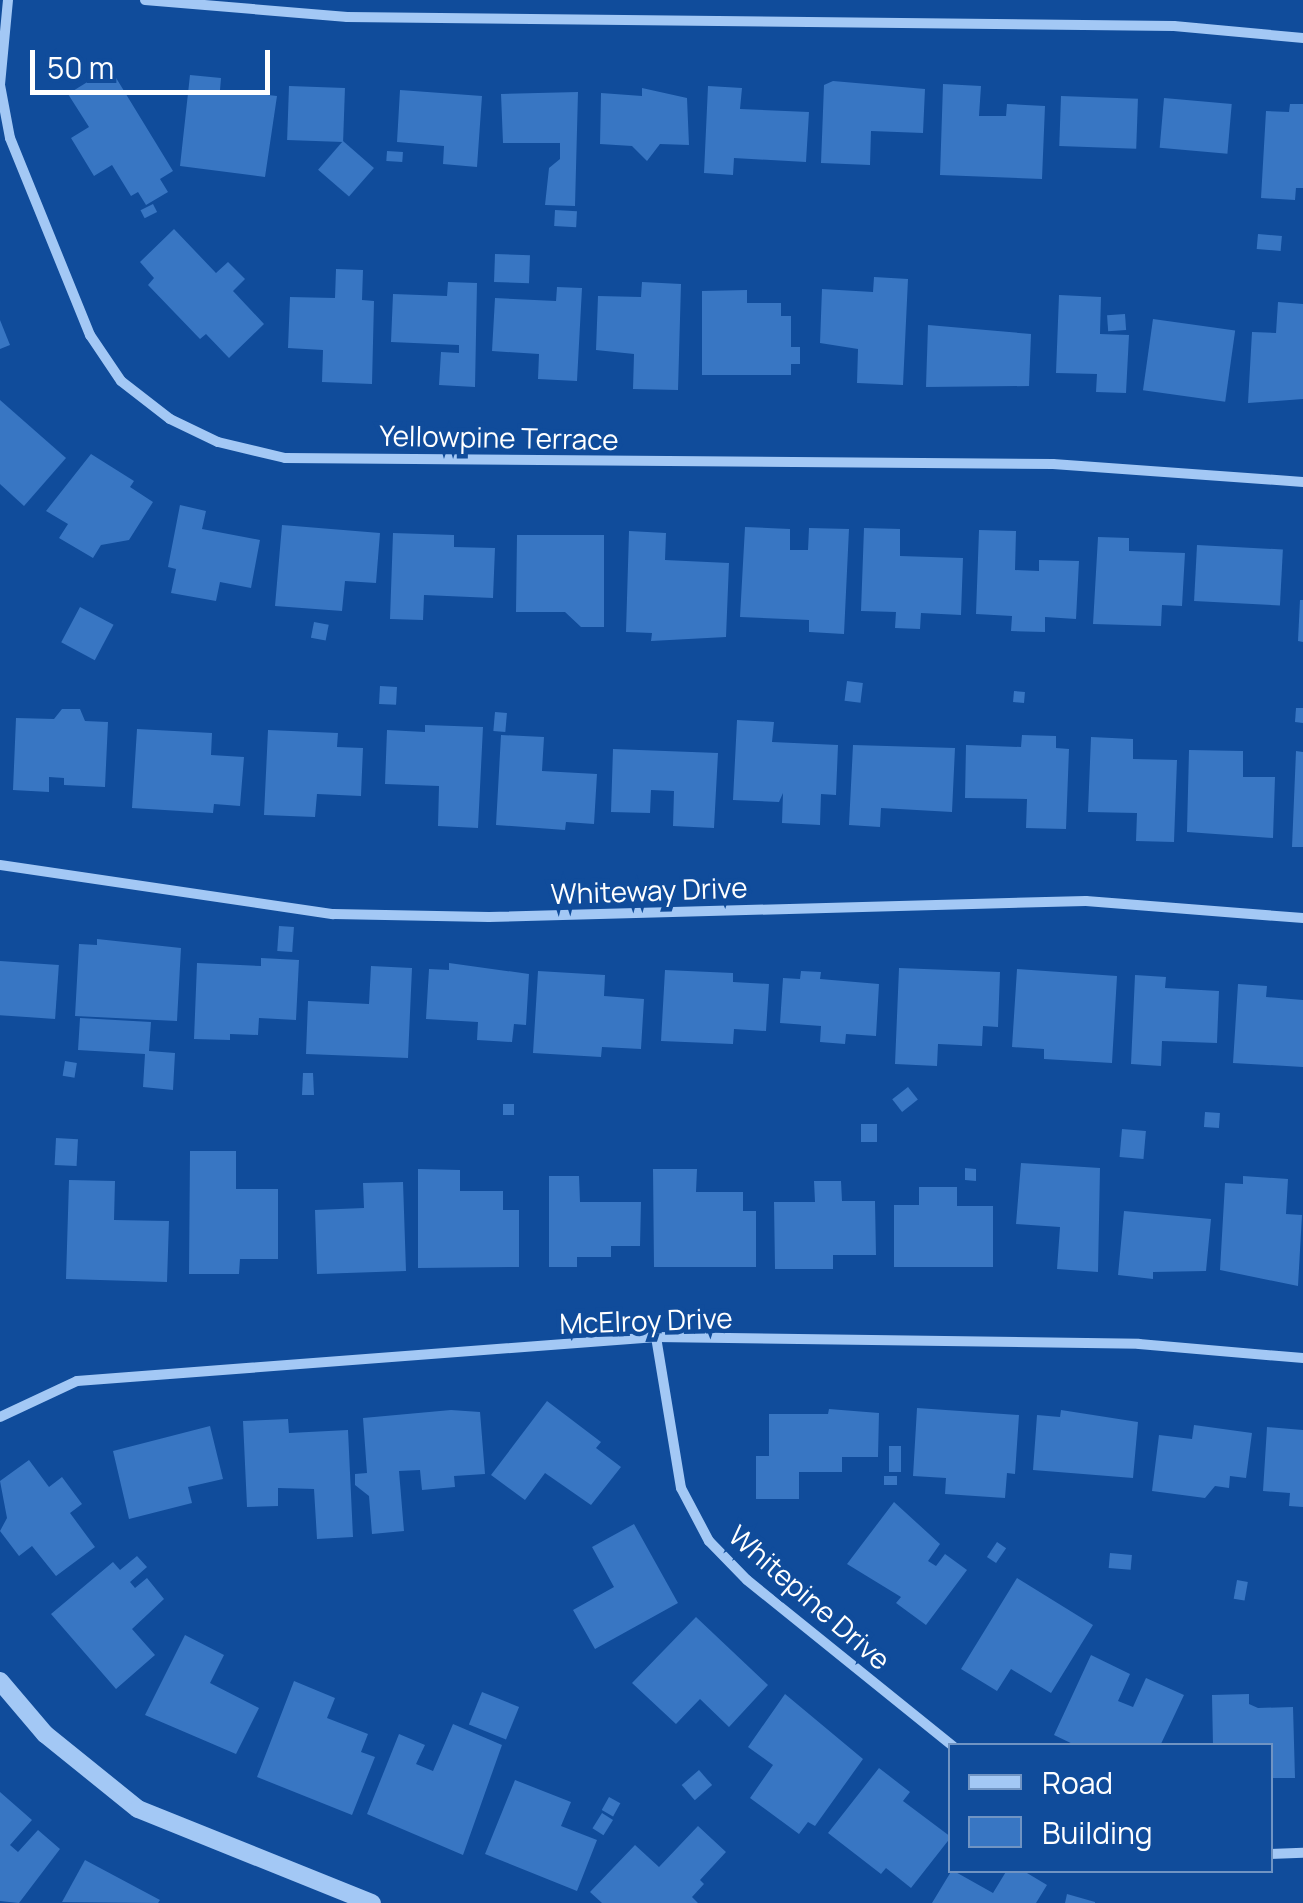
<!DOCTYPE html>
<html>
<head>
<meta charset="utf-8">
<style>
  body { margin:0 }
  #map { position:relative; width:1303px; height:1903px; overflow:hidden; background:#104c9b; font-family:Manrope,sans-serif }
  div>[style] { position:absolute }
  .building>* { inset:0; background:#3876c3; transform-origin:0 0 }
  .minor>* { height:10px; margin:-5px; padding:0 5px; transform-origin:5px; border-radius:5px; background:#a3c8f5 }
  .tertiary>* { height:18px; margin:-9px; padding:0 9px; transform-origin:9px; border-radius:9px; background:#a3c8f5 }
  span { translate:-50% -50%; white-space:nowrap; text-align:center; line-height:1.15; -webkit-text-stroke:9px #104c9b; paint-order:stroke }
  .street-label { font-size:28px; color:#fff }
  .legend { position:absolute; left:948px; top:1743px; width:325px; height:130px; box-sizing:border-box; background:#104c9b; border:2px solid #7094c3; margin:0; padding:12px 18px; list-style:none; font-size:30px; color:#fff }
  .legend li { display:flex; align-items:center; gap:20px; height:50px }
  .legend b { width:50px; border:2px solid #7094c3 }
  .scale { position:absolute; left:30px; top:50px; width:240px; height:45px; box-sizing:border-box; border:5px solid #fff; border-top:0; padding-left:12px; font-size:30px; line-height:35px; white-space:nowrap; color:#fff; -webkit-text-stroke:8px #104c9b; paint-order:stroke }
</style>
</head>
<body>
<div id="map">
  <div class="building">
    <div style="clip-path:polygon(110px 68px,173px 171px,160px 179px,168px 192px,146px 205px,138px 192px,131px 196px,112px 165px,94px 176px,71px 138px,89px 127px,68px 94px)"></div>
    <div style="clip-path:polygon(190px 75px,221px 78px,220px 90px,277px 96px,265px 177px,180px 166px)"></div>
    <div style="clip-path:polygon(833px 81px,925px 89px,923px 133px,871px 131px,870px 165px,821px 163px,824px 85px)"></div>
    <div style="clip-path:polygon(943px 84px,981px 86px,979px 116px,1006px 116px,1007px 104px,1045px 106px,1042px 179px,940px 175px)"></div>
    <div style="left:289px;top:86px;width:56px;height:54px;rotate:2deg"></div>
    <div style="clip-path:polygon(708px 86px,742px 88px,740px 109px,809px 112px,806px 162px,734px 158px,733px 175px,704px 173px)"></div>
    <div style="clip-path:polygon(642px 88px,687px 98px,689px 145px,660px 144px,647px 161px,632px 146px,600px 144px,601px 93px,642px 96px)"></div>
    <div style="clip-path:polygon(400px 90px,482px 96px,477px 167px,443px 164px,444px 146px,397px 142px)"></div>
    <div style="clip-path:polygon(578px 92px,575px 206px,545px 205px,549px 168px,560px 159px,560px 143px,503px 143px,501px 94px)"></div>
    <div style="left:1061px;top:96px;width:77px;height:50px;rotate:2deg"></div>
    <div style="left:1164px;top:98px;width:68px;height:50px;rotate:5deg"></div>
    <div style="clip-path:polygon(1290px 104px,1303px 104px,1303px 188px,1296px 188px,1295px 200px,1261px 198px,1266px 111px,1289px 112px)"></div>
    <div style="left:343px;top:141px;width:41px;height:38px;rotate:41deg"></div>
    <div style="left:387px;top:151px;width:16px;height:10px;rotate:4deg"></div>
    <div style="left:153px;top:204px;width:9px;height:14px;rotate:63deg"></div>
    <div style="left:555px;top:210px;width:22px;height:16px;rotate:3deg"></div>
    <div style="clip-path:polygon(174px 229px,216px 273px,228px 262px,245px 279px,233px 291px,264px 324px,229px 358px,206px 334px,200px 339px,148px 285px,154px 278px,140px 262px)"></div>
    <div style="left:1258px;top:234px;width:24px;height:15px;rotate:5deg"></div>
    <div style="left:495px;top:254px;width:35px;height:28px;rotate:2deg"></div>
    <div style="clip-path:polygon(336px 269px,363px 270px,362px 300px,374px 301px,372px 384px,322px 382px,323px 350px,288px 348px,290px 297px,335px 298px)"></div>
    <div style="clip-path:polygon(874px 277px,908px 279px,903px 385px,857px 383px,858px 349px,820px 343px,822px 289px,873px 292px)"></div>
    <div style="clip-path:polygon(448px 282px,477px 283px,475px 387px,439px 385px,441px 352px,459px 353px,459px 345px,391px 342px,393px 294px,447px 296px)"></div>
    <div style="clip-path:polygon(642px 282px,681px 284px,678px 390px,633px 389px,634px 354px,596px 350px,598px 296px,641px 297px)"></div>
    <div style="clip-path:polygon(557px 287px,582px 288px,577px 381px,538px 379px,539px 354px,492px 351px,495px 298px,556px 301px)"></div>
    <div style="clip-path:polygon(747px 290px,747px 303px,781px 303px,781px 316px,791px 316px,791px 347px,800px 347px,800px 364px,791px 364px,791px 375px,702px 375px,702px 291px)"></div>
    <div style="clip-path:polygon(1059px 295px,1101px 297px,1100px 334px,1129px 335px,1126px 393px,1096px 392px,1097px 374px,1056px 373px)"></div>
    <div style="clip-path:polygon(1278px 302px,1303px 304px,1303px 399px,1248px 403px,1252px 332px,1276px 333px)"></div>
    <div style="left:1125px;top:314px;width:16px;height:18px;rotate:86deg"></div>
    <div style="left:1153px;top:319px;width:83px;height:72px;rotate:8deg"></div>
    <div style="clip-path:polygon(0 320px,10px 345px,0 349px)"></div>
    <div style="clip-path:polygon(928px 325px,1031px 334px,1029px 386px,926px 387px)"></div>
    <div style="clip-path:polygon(0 400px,66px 458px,24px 506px,0 484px)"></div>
    <div style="clip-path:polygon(91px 454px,134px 481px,130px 487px,153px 502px,129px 540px,101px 545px,93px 558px,59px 538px,68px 524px,46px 511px)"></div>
    <div style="clip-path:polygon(180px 505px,206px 511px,202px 529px,260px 540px,251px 588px,220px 582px,216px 601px,171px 593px,176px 569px,168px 567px)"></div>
    <div style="clip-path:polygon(282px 525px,380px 533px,376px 583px,345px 581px,342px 611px,275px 606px)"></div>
    <div style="clip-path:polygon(745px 527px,790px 529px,790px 550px,808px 550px,809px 528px,849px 529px,844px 634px,809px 632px,809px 620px,740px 617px)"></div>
    <div style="clip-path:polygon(864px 528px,900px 529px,900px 556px,963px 558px,961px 615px,921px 613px,920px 629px,895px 628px,896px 612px,861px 611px)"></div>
    <div style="clip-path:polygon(979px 530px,1016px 531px,1015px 570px,1039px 571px,1039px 560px,1079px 561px,1076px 619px,1045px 617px,1045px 632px,1011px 631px,1012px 616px,976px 614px)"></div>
    <div style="clip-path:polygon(629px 531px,666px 533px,665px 560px,729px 563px,726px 637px,651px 641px,652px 633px,626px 632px)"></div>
    <div style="clip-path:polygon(393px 533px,454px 535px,454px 547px,495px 548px,493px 598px,424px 595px,423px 620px,390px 619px)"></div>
    <div style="clip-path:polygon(517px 535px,604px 535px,604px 627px,581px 627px,565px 612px,516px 612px)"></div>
    <div style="clip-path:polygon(1098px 537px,1129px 538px,1129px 551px,1185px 553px,1182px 606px,1162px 605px,1161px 626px,1093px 624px)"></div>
    <div style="left:1197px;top:545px;width:86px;height:56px;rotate:3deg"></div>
    <div style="clip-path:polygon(1300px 600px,1303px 600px,1303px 642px,1298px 641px)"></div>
    <div style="left:80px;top:607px;width:38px;height:40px;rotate:28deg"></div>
    <div style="left:314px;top:622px;width:15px;height:16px;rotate:11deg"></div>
    <div style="left:847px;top:681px;width:16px;height:20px;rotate:7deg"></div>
    <div style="left:380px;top:686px;width:17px;height:18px;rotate:3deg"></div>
    <div style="left:1014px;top:691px;width:11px;height:11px;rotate:5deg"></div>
    <div style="clip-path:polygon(1296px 708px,1303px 708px,1303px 723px,1295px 722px)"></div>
    <div style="clip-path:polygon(62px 709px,80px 709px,85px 721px,108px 722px,105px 787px,64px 785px,64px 778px,49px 777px,49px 792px,13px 790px,16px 718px,54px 719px)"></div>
    <div style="left:495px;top:712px;width:12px;height:19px;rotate:5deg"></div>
    <div style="clip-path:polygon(737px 720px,774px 722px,772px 742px,838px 745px,836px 795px,821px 794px,820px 825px,782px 823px,783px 793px,779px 802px,733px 800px)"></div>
    <div style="clip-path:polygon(425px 725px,483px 727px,478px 828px,438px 826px,439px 786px,385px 784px,387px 730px,425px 732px)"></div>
    <div style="clip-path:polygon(137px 729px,212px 733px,211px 755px,244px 757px,240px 806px,214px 804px,213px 813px,132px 808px)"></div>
    <div style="clip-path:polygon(268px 730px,338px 733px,337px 747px,363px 748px,361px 796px,317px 794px,315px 817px,264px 815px)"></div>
    <div style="clip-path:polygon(501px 735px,544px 737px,542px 771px,597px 774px,594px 824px,566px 822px,565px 830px,496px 825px)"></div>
    <div style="clip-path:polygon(1022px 735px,1056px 736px,1056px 748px,1069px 749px,1066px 829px,1026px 828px,1027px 799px,965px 798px,966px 745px,1021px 747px)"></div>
    <div style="clip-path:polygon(1091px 737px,1133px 739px,1133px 759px,1177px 760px,1174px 842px,1136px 841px,1137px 813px,1088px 812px)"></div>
    <div style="clip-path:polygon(853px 745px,955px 748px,952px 812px,881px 808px,880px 827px,849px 825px)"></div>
    <div style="clip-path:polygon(613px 749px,718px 753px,714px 828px,673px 826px,674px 791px,651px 790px,650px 813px,611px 812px)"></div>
    <div style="clip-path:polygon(1189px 750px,1243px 751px,1243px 777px,1275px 777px,1273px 838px,1187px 832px)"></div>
    <div style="clip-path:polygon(1296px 751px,1303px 752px,1303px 847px,1292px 847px)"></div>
    <div style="left:279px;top:926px;width:15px;height:25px;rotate:4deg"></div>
    <div style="clip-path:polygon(97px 939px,181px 948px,177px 1021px,75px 1016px,79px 944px,97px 945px)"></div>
    <div style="clip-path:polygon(261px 958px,299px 960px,296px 1020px,259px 1018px,258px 1035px,230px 1034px,230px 1040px,194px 1039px,197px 963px,261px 966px)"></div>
    <div style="left:0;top:961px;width:59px;height:54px;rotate:4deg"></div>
    <div style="clip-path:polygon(449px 963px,529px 974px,526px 1025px,514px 1024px,512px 1042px,477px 1040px,478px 1022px,426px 1019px,429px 969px,449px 970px)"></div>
    <div style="clip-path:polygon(371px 966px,412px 968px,408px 1058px,306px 1054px,308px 1001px,369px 1004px)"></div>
    <div style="clip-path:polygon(899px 968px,1000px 972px,998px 1027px,983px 1026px,982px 1046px,938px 1044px,937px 1066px,895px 1064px)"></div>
    <div style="clip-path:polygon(1017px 969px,1117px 976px,1112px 1063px,1044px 1059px,1044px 1049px,1012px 1047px)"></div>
    <div style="clip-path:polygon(665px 970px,733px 973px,733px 982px,769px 984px,766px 1031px,734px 1029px,733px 1044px,661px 1041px)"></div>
    <div style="clip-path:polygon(538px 971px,605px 975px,604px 996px,644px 999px,641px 1049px,602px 1047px,601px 1057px,533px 1053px)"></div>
    <div style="clip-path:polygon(801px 971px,821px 972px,820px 979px,879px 984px,876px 1036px,846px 1034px,845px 1044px,820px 1042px,821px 1026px,780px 1023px,783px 978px,800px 979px)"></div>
    <div style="clip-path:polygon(1135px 975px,1166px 977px,1165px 988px,1219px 991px,1217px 1043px,1162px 1041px,1161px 1066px,1131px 1064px)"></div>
    <div style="clip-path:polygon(1238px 984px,1267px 986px,1266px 997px,1303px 1000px,1303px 1067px,1233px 1063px)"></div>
    <div style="clip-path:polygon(80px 1018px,151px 1022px,149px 1051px,175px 1053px,173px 1090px,143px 1087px,145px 1054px,78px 1050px)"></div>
    <div style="left:65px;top:1061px;width:12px;height:15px;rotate:9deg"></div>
    <div style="clip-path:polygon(303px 1073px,313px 1073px,314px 1095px,302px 1095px)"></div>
    <div style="left:908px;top:1087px;width:16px;height:20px;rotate:52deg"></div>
    <div style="left:503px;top:1104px;width:11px;height:11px"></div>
    <div style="left:1205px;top:1112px;width:15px;height:15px;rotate:4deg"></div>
    <div style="left:861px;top:1124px;width:16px;height:18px"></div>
    <div style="left:1122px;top:1129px;width:24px;height:28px;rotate:5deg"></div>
    <div style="left:56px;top:1138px;width:22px;height:27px;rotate:3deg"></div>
    <div style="clip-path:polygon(190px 1151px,236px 1151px,236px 1189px,278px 1189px,278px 1259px,240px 1259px,239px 1274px,189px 1274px)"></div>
    <div style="clip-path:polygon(1021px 1163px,1100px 1168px,1098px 1272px,1057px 1269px,1060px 1227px,1016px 1224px)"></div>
    <div style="clip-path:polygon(965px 1168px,976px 1169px,976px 1181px,965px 1180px)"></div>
    <div style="clip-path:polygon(418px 1169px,460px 1170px,460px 1191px,503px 1191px,503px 1210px,519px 1210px,519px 1267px,418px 1268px)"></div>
    <div style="clip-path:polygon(653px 1169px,697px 1169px,696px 1192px,743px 1192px,743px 1211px,756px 1211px,756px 1267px,654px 1267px)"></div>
    <div style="clip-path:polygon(549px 1176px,579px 1176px,580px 1202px,641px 1202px,640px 1246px,611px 1246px,611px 1257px,577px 1257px,577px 1267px,549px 1267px)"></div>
    <div style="clip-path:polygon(1243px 1176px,1288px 1179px,1286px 1214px,1302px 1215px,1298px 1286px,1220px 1270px,1225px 1183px,1243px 1184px)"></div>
    <div style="clip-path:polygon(69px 1180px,115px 1181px,114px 1220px,169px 1221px,167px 1282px,66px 1279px)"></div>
    <div style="clip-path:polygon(814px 1181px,841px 1181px,842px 1201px,875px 1201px,876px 1255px,833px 1255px,833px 1269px,775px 1269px,774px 1202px,815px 1202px)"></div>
    <div style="clip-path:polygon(403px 1182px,406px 1271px,317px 1274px,315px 1210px,364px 1208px,363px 1183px)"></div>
    <div style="clip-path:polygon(919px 1187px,957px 1187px,957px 1206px,993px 1206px,993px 1267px,894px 1267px,894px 1205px,919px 1205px)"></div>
    <div style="clip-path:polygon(1124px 1211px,1211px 1219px,1206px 1271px,1153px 1272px,1153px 1279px,1118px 1275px)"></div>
    <div style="clip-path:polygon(547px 1401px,601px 1442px,596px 1448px,621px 1467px,591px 1505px,545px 1473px,525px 1500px,491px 1475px)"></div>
    <div style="clip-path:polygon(917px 1408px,1019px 1415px,1015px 1474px,1007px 1473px,1005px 1498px,945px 1494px,946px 1478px,913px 1476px)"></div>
    <div style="clip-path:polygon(829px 1409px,879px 1413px,878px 1457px,842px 1457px,842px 1472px,799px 1472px,799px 1499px,756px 1499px,756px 1456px,769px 1456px,769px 1414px,828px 1414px)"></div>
    <div style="clip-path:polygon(451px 1410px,480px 1412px,485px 1474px,454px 1476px,455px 1487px,422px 1490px,420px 1470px,399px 1471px,404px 1531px,372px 1534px,369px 1496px,355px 1485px,355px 1474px,367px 1473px,363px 1418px)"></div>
    <div style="clip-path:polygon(1061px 1410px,1138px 1422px,1133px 1478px,1033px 1470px,1037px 1415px,1060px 1417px)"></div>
    <div style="clip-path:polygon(288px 1419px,289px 1433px,348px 1430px,353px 1537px,317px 1539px,314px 1489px,278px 1488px,278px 1506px,247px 1507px,243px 1421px)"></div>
    <div style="clip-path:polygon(1194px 1425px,1252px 1433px,1246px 1478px,1230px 1476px,1229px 1488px,1215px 1486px,1205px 1498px,1152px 1491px,1159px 1435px,1192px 1439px)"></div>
    <div style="clip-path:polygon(210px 1426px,223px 1479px,188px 1487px,192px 1503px,129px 1519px,113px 1451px)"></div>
    <div style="clip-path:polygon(1267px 1427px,1303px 1430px,1303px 1507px,1289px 1506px,1290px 1493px,1263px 1491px)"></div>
    <div style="left:889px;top:1446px;width:12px;height:26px"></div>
    <div style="clip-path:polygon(29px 1460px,49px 1487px,62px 1477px,82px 1504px,70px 1513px,95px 1547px,56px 1576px,32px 1546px,19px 1556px,0 1531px,7px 1518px,0 1481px)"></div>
    <div style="left:884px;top:1476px;width:13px;height:9px"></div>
    <div style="clip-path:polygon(894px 1502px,940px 1544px,928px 1561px,936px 1566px,945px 1554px,967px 1570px,926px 1625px,896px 1603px,901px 1597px,847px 1564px)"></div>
    <div style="clip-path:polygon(634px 1524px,678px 1603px,595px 1649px,573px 1610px,614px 1587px,592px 1547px)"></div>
    <div style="left:997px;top:1542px;width:11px;height:18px;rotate:34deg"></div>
    <div style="left:1110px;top:1553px;width:22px;height:15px;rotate:5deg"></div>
    <div style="clip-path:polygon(137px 1556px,147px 1567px,130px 1582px,135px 1588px,147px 1578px,164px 1599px,132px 1629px,155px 1655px,116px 1689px,51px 1614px,113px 1562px,120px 1570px)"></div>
    <div style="clip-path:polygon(1017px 1578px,1093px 1625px,1051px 1693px,1011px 1669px,997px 1691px,961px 1669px)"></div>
    <div style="left:1237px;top:1580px;width:11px;height:19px;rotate:10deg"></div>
    <div style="clip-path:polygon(696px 1617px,768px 1685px,729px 1727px,700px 1699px,676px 1724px,632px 1683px)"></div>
    <div style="clip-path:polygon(185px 1635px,224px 1655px,210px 1683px,259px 1708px,236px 1754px,145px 1715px)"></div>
    <div style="clip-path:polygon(1091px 1655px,1130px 1674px,1118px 1701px,1133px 1707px,1146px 1678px,1184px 1695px,1160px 1746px,1077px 1746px,1054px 1735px)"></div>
    <div style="clip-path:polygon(294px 1681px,335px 1698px,327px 1718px,368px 1734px,361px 1752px,375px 1757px,352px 1815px,257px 1777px)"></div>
    <div style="left:482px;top:1692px;width:40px;height:35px;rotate:22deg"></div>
    <div style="clip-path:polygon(785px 1694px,863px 1759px,815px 1826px,808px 1822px,799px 1834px,750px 1798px,773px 1765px,748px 1747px)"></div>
    <div style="clip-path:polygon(1249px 1694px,1249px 1704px,1258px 1708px,1293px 1707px,1295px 1778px,1270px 1778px,1270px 1746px,1213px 1746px,1212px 1695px)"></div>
    <div style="clip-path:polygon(453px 1724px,502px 1745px,463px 1855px,367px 1814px,399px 1734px,425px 1745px,416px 1764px,433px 1771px)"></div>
    <div style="clip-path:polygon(879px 1768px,910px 1792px,903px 1801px,951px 1837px,911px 1888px,886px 1868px,881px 1874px,828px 1833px)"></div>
    <div style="left:699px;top:1770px;width:20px;height:23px;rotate:49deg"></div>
    <div style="clip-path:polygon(515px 1780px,571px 1802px,561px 1826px,597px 1840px,577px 1891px,485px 1854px)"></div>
    <div style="clip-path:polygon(0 1792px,32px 1820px,10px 1845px,18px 1852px,38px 1830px,60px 1849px,19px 1903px,0 1901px)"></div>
    <div style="left:609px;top:1797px;width:13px;height:15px;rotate:29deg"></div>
    <div style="left:602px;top:1813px;width:13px;height:18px;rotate:32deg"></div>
    <div style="clip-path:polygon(698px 1826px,726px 1852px,700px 1880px,704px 1884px,692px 1897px,698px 1903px,602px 1903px,590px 1892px,635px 1845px,659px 1867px)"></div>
    <div style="clip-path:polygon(85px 1860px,160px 1900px,158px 1903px,62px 1902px)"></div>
    <div style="clip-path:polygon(952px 1870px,993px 1893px,1007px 1870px,1022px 1870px,1047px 1885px,1036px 1903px,932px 1903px)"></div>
    <div style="clip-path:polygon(1067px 1894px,1095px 1902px,1095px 1903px,1065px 1903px)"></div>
  </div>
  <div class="minor">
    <div style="left:8px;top:0;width:85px;rotate:95.4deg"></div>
    <div style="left:0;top:85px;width:54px;rotate:79.3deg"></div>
    <div style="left:10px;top:138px;width:213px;rotate:67.9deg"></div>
    <div style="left:90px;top:335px;width:55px;rotate:56deg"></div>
    <div style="left:121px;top:381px;width:62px;rotate:37.8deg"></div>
    <div style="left:170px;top:419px;width:53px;rotate:25.6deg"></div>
    <div style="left:218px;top:442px;width:69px;rotate:13.4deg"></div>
    <div style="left:285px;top:458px;width:768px;rotate:0.45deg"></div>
    <div style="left:1053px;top:464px;width:251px;rotate:4.1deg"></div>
    <div style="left:145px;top:0;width:203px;rotate:4.8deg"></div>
    <div style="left:347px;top:17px;width:827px;rotate:0.62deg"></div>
    <div style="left:1174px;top:26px;width:130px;rotate:5.3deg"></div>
    <div style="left:0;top:865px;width:337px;rotate:8.4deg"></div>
    <div style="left:333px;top:914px;width:156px;rotate:1.1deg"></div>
    <div style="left:489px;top:917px;width:597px;rotate:-1.54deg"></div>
    <div style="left:1086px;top:901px;width:218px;rotate:4.5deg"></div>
    <div style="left:656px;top:1337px;width:153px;rotate:80.6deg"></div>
    <div style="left:681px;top:1488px;width:60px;rotate:62.2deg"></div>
    <div style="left:709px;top:1541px;width:54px;rotate:45.7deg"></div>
    <div style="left:747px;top:1580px;width:265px;rotate:38.9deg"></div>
    <div style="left:0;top:1417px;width:85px;rotate:-25.1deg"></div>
    <div style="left:77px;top:1381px;width:581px;rotate:-4.35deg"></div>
    <div style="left:656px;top:1337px;width:483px;rotate:0.8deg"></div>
    <div style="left:1139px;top:1344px;width:165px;rotate:4.9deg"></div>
    <div style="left:1270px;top:1854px;width:33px;rotate:-2deg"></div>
  </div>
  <div class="tertiary">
    <div style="left:0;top:1681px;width:70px;rotate:49.7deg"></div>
    <div style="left:45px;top:1734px;width:119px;rotate:38.9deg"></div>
    <div style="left:138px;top:1809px;width:252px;rotate:21.9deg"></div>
  </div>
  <div class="street-label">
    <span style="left:499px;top:437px;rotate:1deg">Yellowpine Terrace</span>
    <span style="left:649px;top:890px;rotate:-2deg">Whiteway Drive</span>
    <span style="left:646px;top:1320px;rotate:-2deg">McElroy Drive</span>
    <span style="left:810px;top:1597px;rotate:41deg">Whitepine Drive</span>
  </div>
  <ul class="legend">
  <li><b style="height:12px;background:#a3c8f5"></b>Road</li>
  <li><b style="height:28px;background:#3876c3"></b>Building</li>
  </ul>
  <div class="scale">50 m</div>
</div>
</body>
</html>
